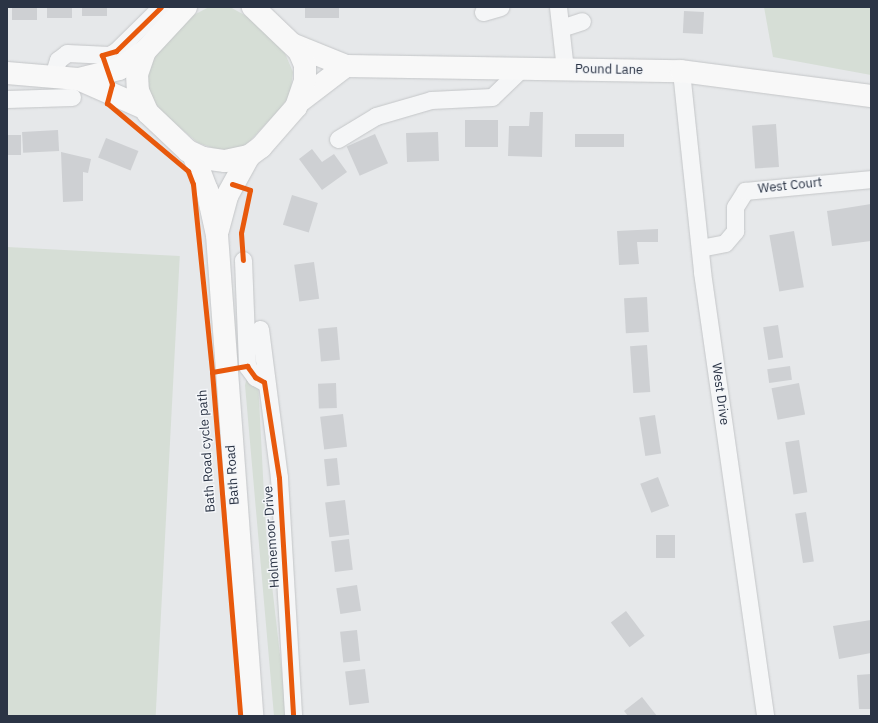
<!DOCTYPE html>
<html>
<head>
<meta charset="utf-8">
<style>
  body { margin:0 }
  #map { position:relative; width:878px; height:723px; overflow:hidden; background:#e6e8ea; font-family:"IBM Plex Sans",sans-serif }
  div>[style] { position:absolute }
  .green>* { inset:0; background:#d6ded6; transform-origin:0 0 }
  .building>* { inset:0; background:#ced0d3; transform-origin:0 0 }
  .roads { filter:drop-shadow(0 0 1px #c4c6c8) drop-shadow(0 0 1px #c4c6c8) }
  .street>* { height:17px; margin:-8.5px; padding:0 8.5px; transform-origin:8.5px; border-radius:8.5px; background:#f5f6f7 }
  .secondary>* { height:22px; margin:-11px; padding:0 11px; transform-origin:11px; border-radius:11px; background:#f8f8f8 }
  .primary>* { height:22px; margin:-11px; padding:0 11px; transform-origin:11px; border-radius:11px; background:#f8f8f8 }
  .cycleway>* { height:5px; margin:-2.5px; padding:0 2.5px; transform-origin:2.5px; border-radius:2.5px; background:#e8590c }
  span { translate:-50% -50%; white-space:nowrap; text-align:center; line-height:1.15; -webkit-text-stroke:3px #f4f6f9; paint-order:stroke }
  .street-label { font-size:13px; color:#2b3445 }
  .frame { position:absolute; inset:0; border:8px solid #2b3445; pointer-events:none }
</style>
</head>
<body>
<div id="map">
  <div class="green">
    <div style="clip-path:polygon(209px 7px,230px 7px,248px 17px,284px 51px,293px 72px,290px 95px,279px 110px,245px 146px,225px 152px,198px 143px,159px 110px,152px 99px,146px 79px,155px 55px,190px 17px)"></div>
    <div style="clip-path:polygon(764px 7px,871px 7px,871px 75px,773px 57px)"></div>
    <div style="left:7px;top:247px;width:173px;height:469px;rotate:3deg"></div>
    <div style="clip-path:polygon(256px 342px,266px 533px,287px 716px,274px 716px,245px 385px)"></div>
  </div>
  <div class="building">
    <div style="left:12px;top:7px;width:25px;height:13px"></div>
    <div style="left:47px;top:7px;width:25px;height:11px"></div>
    <div style="left:82px;top:7px;width:25px;height:9px"></div>
    <div style="left:305px;top:7px;width:34px;height:11px"></div>
    <div style="left:684px;top:11px;width:20px;height:22px;rotate:3deg"></div>
    <div style="clip-path:polygon(530px 112px,543px 112px,542px 157px,508px 156px,509px 126px,529px 126px)"></div>
    <div style="left:498px;top:120px;width:27px;height:33px;rotate:90deg"></div>
    <div style="left:776px;top:124px;width:43px;height:24px;rotate:86deg"></div>
    <div style="left:58px;top:130px;width:21px;height:36px;rotate:87deg"></div>
    <div style="left:438px;top:132px;width:29px;height:32px;rotate:88deg"></div>
    <div style="left:375px;top:134px;width:32px;height:31px;rotate:66deg"></div>
    <div style="left:624px;top:134px;width:13px;height:49px;rotate:90deg"></div>
    <div style="left:21px;top:135px;width:20px;height:14px;rotate:90deg"></div>
    <div style="left:106px;top:138px;width:35px;height:21px;rotate:22deg"></div>
    <div style="clip-path:polygon(312px 149px,322px 162px,334px 154px,347px 172px,322px 190px,299px 159px)"></div>
    <div style="clip-path:polygon(61px 152px,91px 159px,88px 173px,83px 172px,83px 201px,63px 202px)"></div>
    <div style="left:292px;top:195px;width:27px;height:31px;rotate:17deg"></div>
    <div style="clip-path:polygon(871px 204px,871px 241px,832px 246px,827px 211px)"></div>
    <div style="clip-path:polygon(658px 229px,658px 242px,637px 242px,639px 264px,619px 265px,617px 231px)"></div>
    <div style="left:794px;top:231px;width:57px;height:25px;rotate:80deg"></div>
    <div style="left:314px;top:262px;width:37px;height:20px;rotate:82deg"></div>
    <div style="left:647px;top:297px;width:35px;height:23px;rotate:87deg"></div>
    <div style="left:778px;top:325px;width:33px;height:15px;rotate:81deg"></div>
    <div style="left:337px;top:327px;width:33px;height:19px;rotate:85deg"></div>
    <div style="left:647px;top:345px;width:47px;height:17px;rotate:86deg"></div>
    <div style="left:790px;top:366px;width:14px;height:23px;rotate:82deg"></div>
    <div style="left:336px;top:383px;width:25px;height:18px;rotate:88deg"></div>
    <div style="left:799px;top:383px;width:32px;height:28px;rotate:79deg"></div>
    <div style="left:343px;top:414px;width:33px;height:23px;rotate:83deg"></div>
    <div style="left:655px;top:415px;width:39px;height:16px;rotate:81deg"></div>
    <div style="left:799px;top:440px;width:53px;height:14px;rotate:81deg"></div>
    <div style="left:337px;top:458px;width:27px;height:13px;rotate:84deg"></div>
    <div style="left:658px;top:477px;width:31px;height:19px;rotate:69deg"></div>
    <div style="left:345px;top:500px;width:35px;height:20px;rotate:83deg"></div>
    <div style="left:806px;top:512px;width:50px;height:11px;rotate:81deg"></div>
    <div style="left:656px;top:535px;width:19px;height:23px"></div>
    <div style="left:349px;top:539px;width:31px;height:18px;rotate:83deg"></div>
    <div style="left:357px;top:585px;width:26px;height:21px;rotate:81deg"></div>
    <div style="left:626px;top:611px;width:31px;height:19px;rotate:53deg"></div>
    <div style="clip-path:polygon(871px 620px,871px 653px,839px 659px,833px 626px)"></div>
    <div style="left:357px;top:630px;width:31px;height:17px;rotate:84deg"></div>
    <div style="left:365px;top:669px;width:34px;height:20px;rotate:83deg"></div>
    <div style="clip-path:polygon(871px 674px,871px 709px,859px 709px,857px 675px)"></div>
    <div style="clip-path:polygon(642px 697px,657px 716px,628px 716px,624px 711px)"></div>
  </div>
  <div class="roads">
    <div class="street">
      <div style="left:558px;top:7px;width:62px;rotate:83.6deg"></div>
      <div style="left:483px;top:12px;width:18px;rotate:-16deg"></div>
      <div style="left:561px;top:28px;width:22px;rotate:-18deg"></div>
      <div style="left:681px;top:71px;width:202px;rotate:84deg"></div>
      <div style="left:702px;top:272px;width:448px;rotate:81.9deg"></div>
      <div style="left:53px;top:76px;width:17px;rotate:-73deg"></div>
      <div style="left:58px;top:60px;width:11px;rotate:-38deg"></div>
      <div style="left:67px;top:53px;width:42px;rotate:2.7deg"></div>
      <div style="left:109px;top:55px;width:8px;rotate:-30deg"></div>
      <div style="left:116px;top:51px;width:63px;rotate:-44.4deg"></div>
      <div style="left:7px;top:99px;width:65px;rotate:-1.8deg"></div>
      <div style="left:338px;top:139px;width:44px;rotate:-31.2deg"></div>
      <div style="left:376px;top:116px;width:57px;rotate:-16.2deg"></div>
      <div style="left:431px;top:100px;width:61px;rotate:-2.8deg"></div>
      <div style="left:492px;top:97px;width:42px;rotate:-44deg"></div>
      <div style="left:700px;top:248px;width:25px;rotate:-11deg"></div>
      <div style="left:725px;top:243px;width:16px;rotate:-50deg"></div>
      <div style="left:735px;top:231px;width:24px;rotate:-90deg"></div>
      <div style="left:735px;top:207px;width:19px;rotate:-58deg"></div>
      <div style="left:745px;top:191px;width:127px;rotate:-5.4deg"></div>
      <div style="left:243px;top:260px;width:106px;rotate:87.8deg"></div>
      <div style="left:247px;top:366px;width:14px;rotate:54deg"></div>
      <div style="left:255px;top:377px;width:10px;rotate:29deg"></div>
      <div style="left:260px;top:329px;width:150px;rotate:82.7deg"></div>
      <div style="left:279px;top:478px;width:238px;rotate:86.6deg"></div>
    </div>
    <div class="secondary">
      <div style="left:294px;top:45px;width:56px;rotate:22deg"></div>
      <div style="left:346px;top:66px;width:335px;rotate:0.9deg"></div>
      <div style="left:681px;top:71px;width:192px;rotate:7.5deg"></div>
      <div style="left:7px;top:73px;width:71px;rotate:4.8deg"></div>
      <div style="left:78px;top:79px;width:72px;rotate:23.7deg"></div>
      <div style="left:79px;top:79px;width:41px;rotate:-14deg"></div>
      <div style="left:119px;top:69px;width:32px;rotate:-35deg"></div>
      <div style="left:300px;top:101px;width:58px;rotate:-37.3deg"></div>
    </div>
    <div class="primary">
      <div style="left:186px;top:7px;width:60px;rotate:133deg"></div>
      <div style="left:145px;top:51px;width:24px;rotate:109deg"></div>
      <div style="left:137px;top:74px;width:17px;rotate:87deg"></div>
      <div style="left:138px;top:91px;width:24px;rotate:66deg"></div>
      <div style="left:148px;top:113px;width:55px;rotate:43.5deg"></div>
      <div style="left:188px;top:151px;width:17px;rotate:25deg"></div>
      <div style="left:203px;top:158px;width:22px;rotate:8deg"></div>
      <div style="left:225px;top:161px;width:25px;rotate:-12deg"></div>
      <div style="left:249px;top:156px;width:15px;rotate:-37deg"></div>
      <div style="left:261px;top:147px;width:53px;rotate:-48.8deg"></div>
      <div style="left:296px;top:107px;width:28px;rotate:-71deg"></div>
      <div style="left:305px;top:81px;width:16px;rotate:-90deg"></div>
      <div style="left:305px;top:65px;width:15px;rotate:-113deg"></div>
      <div style="left:299px;top:51px;width:64px;rotate:-136.3deg"></div>
      <div style="left:193px;top:154px;width:39px;rotate:69deg"></div>
      <div style="left:207px;top:190px;width:46px;rotate:77.5deg"></div>
      <div style="left:217px;top:235px;width:482px;rotate:85.8deg"></div>
      <div style="left:218px;top:230px;width:35px;rotate:-75deg"></div>
      <div style="left:227px;top:196px;width:46px;rotate:-61.2deg"></div>
    </div>
  </div>
  <div class="cycleway">
    <div style="left:161px;top:7px;width:63px;rotate:135.6deg"></div>
    <div style="left:116px;top:51px;width:15px;rotate:164deg"></div>
    <div style="left:102px;top:55px;width:31px;rotate:71deg"></div>
    <div style="left:112px;top:84px;width:20px;rotate:105deg"></div>
    <div style="left:107px;top:103px;width:106px;rotate:40deg"></div>
    <div style="left:188px;top:171px;width:14px;rotate:69deg"></div>
    <div style="left:193px;top:184px;width:189px;rotate:84.2deg"></div>
    <div style="left:212px;top:372px;width:345px;rotate:85.3deg"></div>
    <div style="left:232px;top:184px;width:19px;rotate:18deg"></div>
    <div style="left:250px;top:190px;width:44px;rotate:101.8deg"></div>
    <div style="left:241px;top:233px;width:27px;rotate:86deg"></div>
    <div style="left:212px;top:372px;width:36px;rotate:-10deg"></div>
    <div style="left:247px;top:366px;width:14px;rotate:54deg"></div>
    <div style="left:255px;top:377px;width:10px;rotate:29deg"></div>
    <div style="left:264px;top:382px;width:97px;rotate:81.1deg"></div>
    <div style="left:279px;top:478px;width:238px;rotate:86.6deg"></div>
  </div>
  <div class="street-label">
    <span style="left:609px;top:70px;rotate:1deg">Pound Lane</span>
    <span style="left:790px;top:186px;rotate:-6deg">West Court</span>
    <span style="left:720px;top:394px;rotate:82deg">West Drive</span>
    <span style="left:207px;top:451px;rotate:-94deg">Bath Road cycle path</span>
    <span style="left:233px;top:475px;rotate:-94deg">Bath Road</span>
    <span style="left:272px;top:537px;rotate:-94deg">Holmemoor Drive</span>
  </div>
  <div class="frame"></div>
</div>
</body>
</html>
